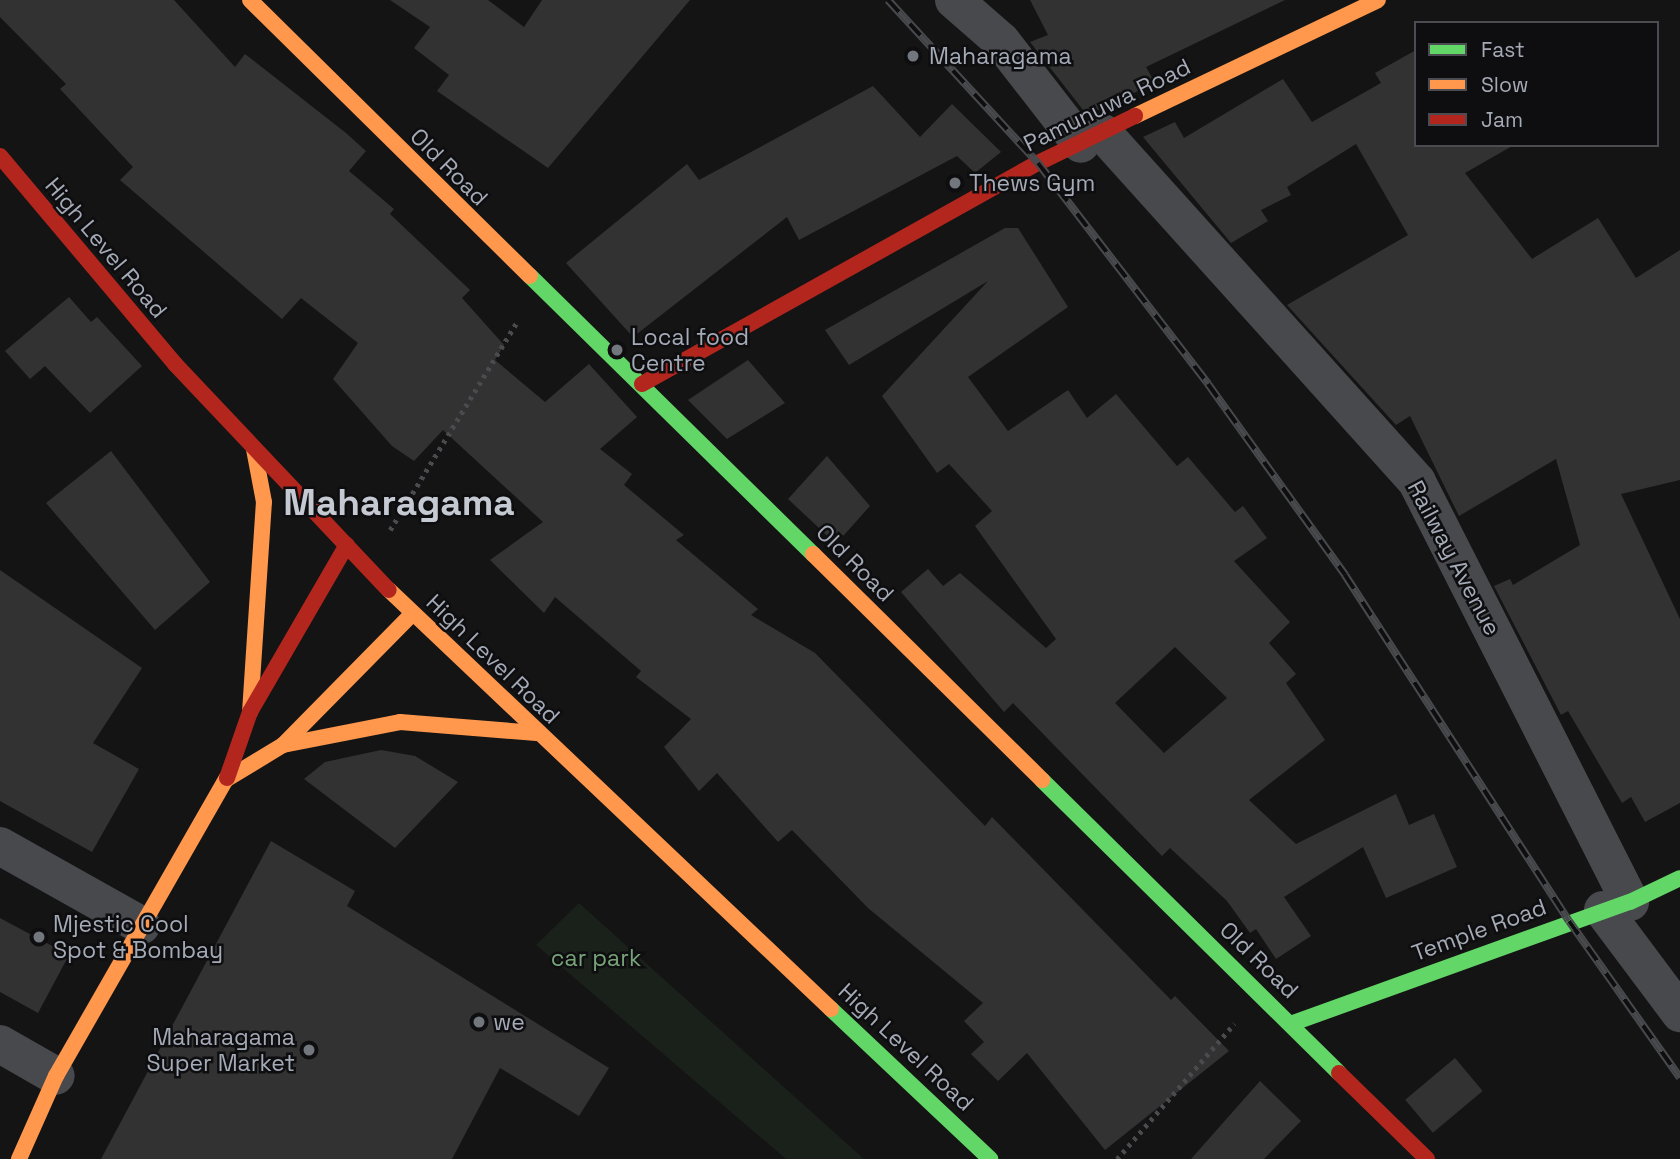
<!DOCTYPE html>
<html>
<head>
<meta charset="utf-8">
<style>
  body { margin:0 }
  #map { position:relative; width:1680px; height:1159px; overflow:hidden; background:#141414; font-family:"Space Grotesk",sans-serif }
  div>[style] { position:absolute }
  .green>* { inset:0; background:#1a211b }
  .building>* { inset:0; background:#323233; transform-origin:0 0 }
  .path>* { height:4.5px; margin-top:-2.25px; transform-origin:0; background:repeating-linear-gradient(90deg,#4a4b4f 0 3.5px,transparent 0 8.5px) }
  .street>* { height:38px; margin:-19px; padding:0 19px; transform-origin:19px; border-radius:19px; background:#48494d }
  .fast>* { height:16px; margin:-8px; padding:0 8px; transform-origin:8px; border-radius:8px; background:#63d668 }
  .slow>* { height:16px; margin:-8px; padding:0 8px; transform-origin:8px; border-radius:8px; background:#ff974d }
  .jam>* { height:16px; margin:-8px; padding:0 8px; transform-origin:8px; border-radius:8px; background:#b3261e }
  .rail>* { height:8px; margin-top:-4px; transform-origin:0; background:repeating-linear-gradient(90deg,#0e0e10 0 16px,#48494c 0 32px); box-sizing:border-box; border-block:2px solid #48494c }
  .dots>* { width:19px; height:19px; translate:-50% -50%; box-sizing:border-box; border:4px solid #0e0e10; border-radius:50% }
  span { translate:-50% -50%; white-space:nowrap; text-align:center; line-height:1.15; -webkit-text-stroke:5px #0e0e10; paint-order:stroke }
  .poi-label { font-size:23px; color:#a4aab6 }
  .left { translate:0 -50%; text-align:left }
  .right { translate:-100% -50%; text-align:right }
  .street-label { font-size:23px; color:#a4aab6 }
  .park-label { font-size:23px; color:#79a379 }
  .town-label { font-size:37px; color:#c5c9d2; font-weight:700 }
  .legend { position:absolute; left:1414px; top:21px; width:245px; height:126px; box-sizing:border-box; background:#0e0e10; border:2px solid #4a4c52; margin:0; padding:9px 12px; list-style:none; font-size:21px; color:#a4aab6 }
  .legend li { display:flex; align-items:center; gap:14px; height:35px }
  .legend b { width:35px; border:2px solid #4a4c52 }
</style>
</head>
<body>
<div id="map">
  <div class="green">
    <div style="clip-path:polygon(579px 903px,864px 1159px,786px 1159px,536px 945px)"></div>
  </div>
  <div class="building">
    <div style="clip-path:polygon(0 0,174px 0,235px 67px,245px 54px,346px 133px,366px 151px,349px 171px,394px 209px,390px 214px,470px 290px,462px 298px,504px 345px,495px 360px,545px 402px,589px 364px,637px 417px,600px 449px,632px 474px,624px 485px,684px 535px,676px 540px,758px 609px,751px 615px,815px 653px,985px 826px,992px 817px,1171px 1000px,1175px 996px,1229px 1051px,1105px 1150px,1027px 1053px,998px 1081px,971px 1054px,984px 1042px,964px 1021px,983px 1003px,868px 908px,792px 830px,778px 842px,717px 773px,699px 791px,664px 747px,691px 719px,636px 677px,641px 671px,555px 597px,544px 613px,490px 560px,543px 522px,443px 430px,414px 461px,392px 446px,333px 379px,358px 343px,301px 298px,282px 319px,120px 180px,133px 167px,60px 89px,66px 84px,0 17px)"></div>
    <div style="clip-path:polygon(390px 0,488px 0,524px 27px,542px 0,690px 0,548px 168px,437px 91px,449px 75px,414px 48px,430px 27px)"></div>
    <div style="clip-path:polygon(1030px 0,1285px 0,1146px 67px,1155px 83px,1087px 115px,1030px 42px,1048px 35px)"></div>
    <div style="clip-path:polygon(1416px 50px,1416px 145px,1514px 145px,1465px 173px,1532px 259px,1598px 218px,1636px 278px,1680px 250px,1680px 480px,1621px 494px,1680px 619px,1680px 803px,1645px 822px,1631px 797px,1622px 803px,1568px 711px,1561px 715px,1494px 586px,1510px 579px,1513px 585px,1580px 545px,1556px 459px,1459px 516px,1410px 416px,1396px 425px,1287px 305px,1408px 235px,1356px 144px,1287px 187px,1291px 195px,1261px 210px,1268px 221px,1231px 243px,1143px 137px,1175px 122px,1184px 138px,1283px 79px,1312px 122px,1381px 83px,1375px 73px)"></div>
    <div style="clip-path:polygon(873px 86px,920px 137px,952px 104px,1001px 152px,975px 173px,957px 156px,799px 240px,787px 217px,633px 337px,566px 263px,687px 164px,699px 180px)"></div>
    <div style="clip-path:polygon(evenodd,1005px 228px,1018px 228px,1068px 307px,968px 377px,1008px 431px,1068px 390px,1087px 418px,1116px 394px,1177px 466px,1188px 457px,1235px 512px,1243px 506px,1267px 538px,1234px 561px,1290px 622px,1269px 643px,1296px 674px,1286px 683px,1325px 740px,1249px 800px,1296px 844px,1396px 794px,1409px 825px,1434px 814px,1457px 867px,1386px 898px,1363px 847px,1284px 897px,1311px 936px,1276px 959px,1256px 929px,1250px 933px,1227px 901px,1170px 848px,1162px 856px,1013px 703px,1004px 712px,901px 592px,928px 569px,943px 586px,960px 573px,1046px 648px,1056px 639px,975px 526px,992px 511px,949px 464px,937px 473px,882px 396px,988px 281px,849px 365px,825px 330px,1005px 228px,1175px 647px,1227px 698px,1164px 753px,1115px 703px,1175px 647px)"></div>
    <div style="clip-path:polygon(69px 297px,91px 322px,97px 317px,142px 366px,90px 413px,45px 366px,30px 379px,5px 351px)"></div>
    <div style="clip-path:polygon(748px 360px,785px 403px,727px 439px,688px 400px)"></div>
    <div style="clip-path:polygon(111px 451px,210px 582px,155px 630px,46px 503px)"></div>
    <div style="clip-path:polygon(827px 456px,870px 506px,836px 544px,788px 499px)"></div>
    <div style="clip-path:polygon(0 570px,142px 668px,93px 743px,139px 769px,92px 852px,0 801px)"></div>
    <div style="clip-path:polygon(381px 750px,415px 756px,458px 782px,395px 848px,304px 779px,325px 762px)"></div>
    <div style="clip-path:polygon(271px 841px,355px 891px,347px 906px,609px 1068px,579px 1116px,500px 1068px,452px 1159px,101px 1159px)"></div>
    <div style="clip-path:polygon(0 918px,69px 955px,38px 1013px,0 992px)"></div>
    <div style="left:1455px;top:1058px;width:43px;height:65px;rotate:50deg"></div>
    <div style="clip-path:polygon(1260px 1081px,1301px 1121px,1264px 1159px,1191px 1159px)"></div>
  </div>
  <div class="path">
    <div style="left:390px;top:530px;width:246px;rotate:-58.6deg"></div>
    <div style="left:1117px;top:1159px;width:179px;rotate:-49.1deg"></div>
  </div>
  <div class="street">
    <div style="left:954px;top:0;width:62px;rotate:41.1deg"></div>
    <div style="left:1001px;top:41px;width:130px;rotate:52.2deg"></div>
    <div style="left:1103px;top:133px;width:469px;rotate:48deg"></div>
    <div style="left:1417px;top:482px;width:471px;rotate:63.1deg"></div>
    <div style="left:0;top:846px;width:162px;rotate:29.3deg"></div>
    <div style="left:1603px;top:910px;width:129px;rotate:53.2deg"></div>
    <div style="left:0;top:1044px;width:64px;rotate:29.7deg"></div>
  </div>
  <div class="fast">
    <div style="left:530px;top:276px;width:397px;rotate:44.5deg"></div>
    <div style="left:1042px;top:780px;width:417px;rotate:44.6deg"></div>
    <div style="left:831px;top:1009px;width:219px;rotate:43.3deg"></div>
    <div style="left:1293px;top:1023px;width:358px;rotate:-19.8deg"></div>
    <div style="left:1630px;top:902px;width:55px;rotate:-25.6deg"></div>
  </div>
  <div class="slow">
    <div style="left:250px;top:0;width:393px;rotate:44.6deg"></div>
    <div style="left:1135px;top:116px;width:269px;rotate:-25.5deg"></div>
    <div style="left:813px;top:554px;width:322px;rotate:44.6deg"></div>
    <div style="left:389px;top:590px;width:609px;rotate:43.47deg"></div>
    <div style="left:250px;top:712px;width:210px;rotate:-86.2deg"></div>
    <div style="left:264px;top:502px;width:54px;rotate:-100.7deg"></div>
    <div style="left:283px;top:745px;width:119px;rotate:-11.1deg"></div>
    <div style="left:400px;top:722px;width:137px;rotate:4.6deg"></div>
    <div style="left:227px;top:779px;width:66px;rotate:-31.3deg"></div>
    <div style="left:283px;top:745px;width:184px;rotate:-45.4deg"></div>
    <div style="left:19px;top:1159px;width:91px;rotate:-66deg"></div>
    <div style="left:56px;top:1076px;width:344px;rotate:-60.2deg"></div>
  </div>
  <div class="jam">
    <div style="left:0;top:156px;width:272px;rotate:49.9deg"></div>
    <div style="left:175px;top:364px;width:311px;rotate:46.6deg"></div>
    <div style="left:642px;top:384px;width:453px;rotate:-29.2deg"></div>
    <div style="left:1038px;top:163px;width:108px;rotate:-25.9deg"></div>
    <div style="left:227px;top:778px;width:70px;rotate:-70.8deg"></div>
    <div style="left:250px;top:712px;width:193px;rotate:-59.9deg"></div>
    <div style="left:1339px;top:1073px;width:123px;rotate:44.3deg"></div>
  </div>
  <div class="rail">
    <div style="left:888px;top:0;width:222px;rotate:47.4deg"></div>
    <div style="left:1038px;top:163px;width:279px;rotate:52.4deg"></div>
    <div style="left:1208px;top:384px;width:235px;rotate:54.3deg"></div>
    <div style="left:1345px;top:575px;width:412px;rotate:57.1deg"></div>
    <div style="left:1569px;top:921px;width:192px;rotate:54.7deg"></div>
  </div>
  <div class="dots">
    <div style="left:913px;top:56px;background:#72767d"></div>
    <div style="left:955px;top:183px;background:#72767d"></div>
    <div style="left:617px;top:350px;background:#72767d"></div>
    <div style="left:39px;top:937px;background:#72767d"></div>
    <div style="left:479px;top:1022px;background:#72767d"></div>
    <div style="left:309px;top:1050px;background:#72767d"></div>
  </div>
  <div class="poi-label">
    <span class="left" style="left:929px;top:56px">Maharagama</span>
    <span class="left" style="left:969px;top:183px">Thews Gym</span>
    <span class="left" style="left:631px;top:350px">Local food<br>Centre</span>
    <span class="left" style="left:53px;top:937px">Mjestic Cool<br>Spot &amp; Bombay</span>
    <span class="left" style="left:493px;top:1022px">we</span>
    <span class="right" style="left:295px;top:1050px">Maharagama<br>Super Market</span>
  </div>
  <div class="street-label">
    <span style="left:1107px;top:105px;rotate:-26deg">Pamunuwa Road</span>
    <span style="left:449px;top:167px;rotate:45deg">Old Road</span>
    <span style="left:106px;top:248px;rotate:50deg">High Level Road</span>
    <span style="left:1454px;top:558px;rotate:62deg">Railway Avenue</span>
    <span style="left:855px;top:563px;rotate:45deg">Old Road</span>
    <span style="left:493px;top:659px;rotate:44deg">High Level Road</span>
    <span style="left:1479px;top:930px;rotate:-20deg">Temple Road</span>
    <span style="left:1259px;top:960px;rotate:44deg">Old Road</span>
    <span style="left:906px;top:1047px;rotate:43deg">High Level Road</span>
  </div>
  <div class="park-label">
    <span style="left:596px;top:958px">car park</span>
  </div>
  <div class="town-label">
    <span style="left:399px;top:503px">Maharagama</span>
  </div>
  <ul class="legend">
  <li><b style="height:9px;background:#63d668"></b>Fast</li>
  <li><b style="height:9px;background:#ff974d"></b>Slow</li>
  <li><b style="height:9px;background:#b3261e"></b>Jam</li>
  </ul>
</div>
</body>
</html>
